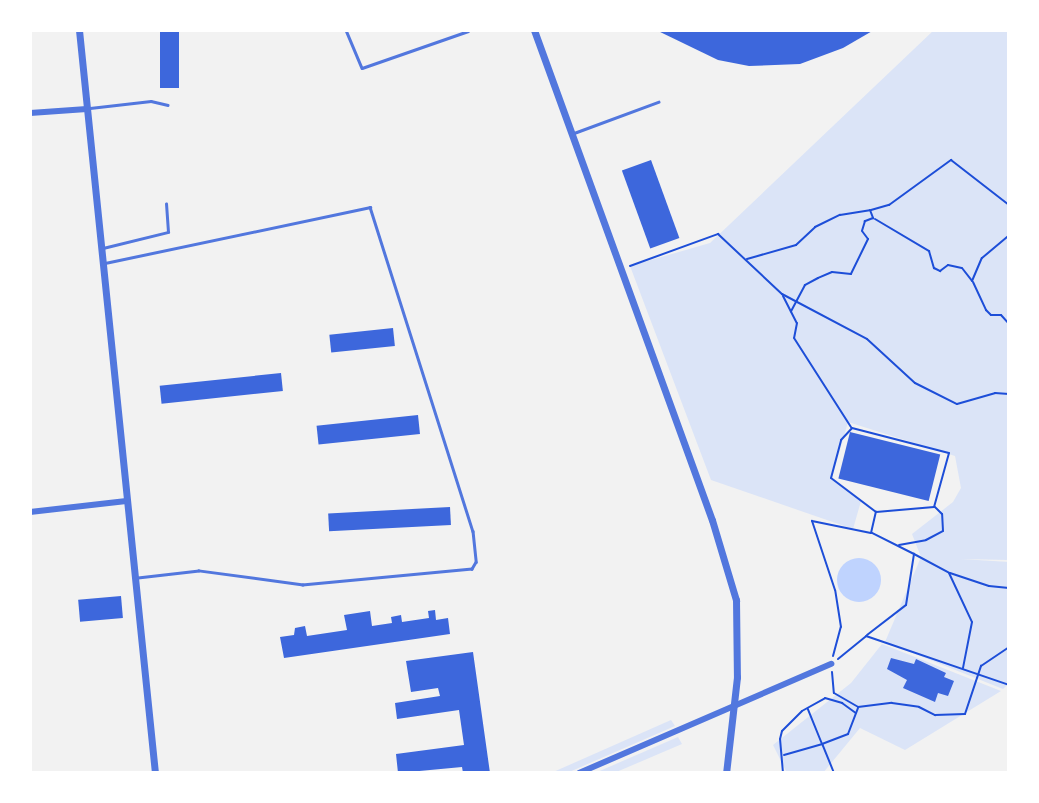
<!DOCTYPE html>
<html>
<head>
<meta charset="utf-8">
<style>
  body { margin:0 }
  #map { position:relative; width:1039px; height:803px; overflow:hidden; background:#f2f2f2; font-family:"Roboto Condensed",sans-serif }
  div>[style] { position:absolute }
  .green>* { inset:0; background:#dbe4f7 }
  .water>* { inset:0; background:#bfd3fe }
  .round { border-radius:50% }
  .building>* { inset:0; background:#3d67dc; transform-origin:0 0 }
  .path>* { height:2px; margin:-1px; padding:0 1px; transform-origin:1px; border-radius:1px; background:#1d4ed8 }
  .service>* { height:2.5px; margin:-1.25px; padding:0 1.25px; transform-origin:1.25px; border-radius:1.25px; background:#5277de }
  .minor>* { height:6px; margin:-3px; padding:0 3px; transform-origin:3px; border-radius:3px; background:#5277de }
  .tertiary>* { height:7px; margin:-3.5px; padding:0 3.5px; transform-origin:3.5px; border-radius:3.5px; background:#5277de }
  span { translate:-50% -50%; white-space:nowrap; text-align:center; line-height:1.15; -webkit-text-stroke:5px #fff; paint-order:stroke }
  .frame { position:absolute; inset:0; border:32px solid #fff; pointer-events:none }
</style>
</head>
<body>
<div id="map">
  <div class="green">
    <div style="clip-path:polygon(934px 30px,1009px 30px,1009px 560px,961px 559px,1009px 562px,1009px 683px,1003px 689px,885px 642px,921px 557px,912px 534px,953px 502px,961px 488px,955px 456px,848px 422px,832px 478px,861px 501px,853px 529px,711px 480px,630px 266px,710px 243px)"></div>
    <div style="clip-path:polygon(882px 644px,1001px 691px,905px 750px,860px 728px,823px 773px,787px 773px,773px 745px,851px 683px)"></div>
    <div style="clip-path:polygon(671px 720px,675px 726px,567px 773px,551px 773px)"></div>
    <div style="clip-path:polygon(678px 737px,682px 744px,614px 773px,595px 773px)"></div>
  </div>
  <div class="water">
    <div class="round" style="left:837px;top:558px;width:44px;height:44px"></div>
  </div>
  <div class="building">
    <div style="left:160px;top:30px;width:19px;height:58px"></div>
    <div style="clip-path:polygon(656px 30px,874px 30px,843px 48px,800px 64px,749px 66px,718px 60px)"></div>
    <div style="left:651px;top:160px;width:83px;height:31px;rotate:70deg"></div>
    <div style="left:393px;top:328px;width:18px;height:64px;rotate:84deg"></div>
    <div style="left:281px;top:373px;width:18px;height:122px;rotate:84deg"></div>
    <div style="left:418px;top:415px;width:19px;height:102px;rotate:84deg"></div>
    <div style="left:850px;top:432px;width:93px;height:48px;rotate:14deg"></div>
    <div style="left:450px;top:507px;width:18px;height:122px;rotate:87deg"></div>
    <div style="left:121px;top:596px;width:22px;height:43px;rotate:85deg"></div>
    <div style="clip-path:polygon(435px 610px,436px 620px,448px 618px,450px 634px,284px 658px,280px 637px,294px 635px,295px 628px,305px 626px,307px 636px,347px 630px,344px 615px,370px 611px,372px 626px,392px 623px,391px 617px,401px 615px,402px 622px,429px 618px,428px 611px)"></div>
    <div style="clip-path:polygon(473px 652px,490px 773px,463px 773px,462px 767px,398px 773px,396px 754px,464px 745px,459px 710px,397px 719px,395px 703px,440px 696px,438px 688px,411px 692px,406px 661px)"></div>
    <div style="clip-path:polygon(891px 658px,914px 664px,916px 659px,946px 673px,944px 677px,954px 681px,948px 696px,938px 693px,935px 702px,903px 688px,907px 680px,887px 669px)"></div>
  </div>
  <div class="path">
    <div style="left:871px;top:210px;width:19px;rotate:-16deg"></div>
    <div style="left:889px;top:205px;width:77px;rotate:-36deg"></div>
    <div style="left:951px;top:160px;width:73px;rotate:37.8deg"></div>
    <div style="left:875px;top:219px;width:63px;rotate:30.7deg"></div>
    <div style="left:929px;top:251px;width:18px;rotate:74deg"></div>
    <div style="left:934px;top:268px;width:7px;rotate:27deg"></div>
    <div style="left:940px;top:271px;width:10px;rotate:-37deg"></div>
    <div style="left:948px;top:265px;width:14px;rotate:12deg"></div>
    <div style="left:962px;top:268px;width:16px;rotate:52deg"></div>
    <div style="left:972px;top:281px;width:25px;rotate:-67deg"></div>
    <div style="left:982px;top:258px;width:35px;rotate:-40deg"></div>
    <div style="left:747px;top:259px;width:51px;rotate:-15.9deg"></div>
    <div style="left:796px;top:245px;width:26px;rotate:-43deg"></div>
    <div style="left:815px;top:227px;width:28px;rotate:-26deg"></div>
    <div style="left:840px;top:215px;width:30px;rotate:-9deg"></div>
    <div style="left:870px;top:210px;width:9px;rotate:69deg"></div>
    <div style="left:873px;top:218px;width:9px;rotate:159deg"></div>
    <div style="left:865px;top:221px;width:10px;rotate:107deg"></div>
    <div style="left:862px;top:231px;width:10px;rotate:53deg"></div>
    <div style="left:868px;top:239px;width:39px;rotate:116deg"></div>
    <div style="left:851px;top:274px;width:19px;rotate:-174deg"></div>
    <div style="left:832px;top:272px;width:15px;rotate:157deg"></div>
    <div style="left:818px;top:278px;width:15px;rotate:152deg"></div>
    <div style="left:805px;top:285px;width:30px;rotate:118deg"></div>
    <div style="left:630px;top:266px;width:94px;rotate:-20deg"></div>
    <div style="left:718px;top:234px;width:88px;rotate:43.2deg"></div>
    <div style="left:782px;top:294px;width:96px;rotate:27.9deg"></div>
    <div style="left:867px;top:339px;width:65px;rotate:42.5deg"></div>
    <div style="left:915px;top:383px;width:47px;rotate:26.6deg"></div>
    <div style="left:957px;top:404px;width:40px;rotate:-16deg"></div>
    <div style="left:995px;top:393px;width:14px;rotate:4deg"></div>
    <div style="left:973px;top:282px;width:31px;rotate:65deg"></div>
    <div style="left:986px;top:310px;width:7px;rotate:45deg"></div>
    <div style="left:991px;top:315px;width:10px"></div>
    <div style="left:1001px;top:315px;width:12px;rotate:48deg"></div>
    <div style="left:783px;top:296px;width:30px;rotate:63deg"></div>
    <div style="left:797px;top:323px;width:15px;rotate:101deg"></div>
    <div style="left:794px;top:338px;width:106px;rotate:57.4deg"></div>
    <div style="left:899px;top:545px;width:27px;rotate:-10deg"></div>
    <div style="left:926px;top:540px;width:19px;rotate:-28deg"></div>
    <div style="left:943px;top:531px;width:17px;rotate:-93deg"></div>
    <div style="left:942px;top:514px;width:10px;rotate:-135deg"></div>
    <div style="left:914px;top:554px;width:40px;rotate:28deg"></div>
    <div style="left:949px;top:573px;width:54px;rotate:64.9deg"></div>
    <div style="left:972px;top:622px;width:47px;rotate:101.1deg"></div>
    <div style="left:950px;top:573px;width:41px;rotate:18.4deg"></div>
    <div style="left:989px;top:586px;width:20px;rotate:6deg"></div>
    <div style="left:867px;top:635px;width:49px;rotate:-37.6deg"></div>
    <div style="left:906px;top:605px;width:52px;rotate:-81.1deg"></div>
    <div style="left:914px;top:554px;width:47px;rotate:-153.4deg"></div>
    <div style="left:833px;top:656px;width:30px;rotate:-75deg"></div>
    <div style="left:841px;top:627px;width:37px;rotate:-99deg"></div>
    <div style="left:835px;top:590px;width:73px;rotate:-108.4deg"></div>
    <div style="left:812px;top:521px;width:60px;rotate:11.5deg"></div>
    <div style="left:871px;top:533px;width:22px;rotate:-77deg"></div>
    <div style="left:876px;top:512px;width:56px;rotate:-142.9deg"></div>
    <div style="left:831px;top:478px;width:39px;rotate:-75deg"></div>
    <div style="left:841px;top:440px;width:16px;rotate:-47deg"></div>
    <div style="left:852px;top:428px;width:100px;rotate:14.5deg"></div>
    <div style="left:949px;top:453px;width:56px;rotate:105.5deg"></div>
    <div style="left:934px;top:507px;width:58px;rotate:175.1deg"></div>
    <div style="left:838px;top:659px;width:36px;rotate:-39deg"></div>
    <div style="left:866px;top:636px;width:151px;rotate:18.9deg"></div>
    <div style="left:832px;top:672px;width:21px;rotate:85deg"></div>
    <div style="left:834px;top:693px;width:28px;rotate:30deg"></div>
    <div style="left:858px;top:707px;width:34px;rotate:-7deg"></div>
    <div style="left:892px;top:703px;width:27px;rotate:8deg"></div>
    <div style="left:919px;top:707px;width:18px;rotate:27deg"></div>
    <div style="left:935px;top:715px;width:30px;rotate:-2deg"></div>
    <div style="left:965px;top:714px;width:51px;rotate:-71.6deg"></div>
    <div style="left:981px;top:666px;width:34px;rotate:-34deg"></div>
    <div style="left:784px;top:755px;width:40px;rotate:-16deg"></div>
    <div style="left:822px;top:744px;width:38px;rotate:-112deg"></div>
    <div style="left:783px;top:773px;width:34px;rotate:-95deg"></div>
    <div style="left:780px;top:739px;width:8px;rotate:-76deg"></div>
    <div style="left:782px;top:731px;width:28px;rotate:-45deg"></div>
    <div style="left:802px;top:711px;width:26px;rotate:-29deg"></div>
    <div style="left:825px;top:698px;width:18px;rotate:16deg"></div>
    <div style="left:842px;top:703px;width:17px;rotate:36deg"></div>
    <div style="left:834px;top:773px;width:31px;rotate:-112deg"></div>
    <div style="left:822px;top:744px;width:28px;rotate:-21deg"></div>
    <div style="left:848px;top:734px;width:28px;rotate:-69deg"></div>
  </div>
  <div class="service">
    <div style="left:346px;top:30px;width:41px;rotate:67.2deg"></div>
    <div style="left:362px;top:68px;width:112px;rotate:-19.2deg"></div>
    <div style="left:90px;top:108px;width:61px;rotate:-6.5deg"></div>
    <div style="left:151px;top:101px;width:17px;rotate:13deg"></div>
    <div style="left:574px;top:133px;width:90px;rotate:-20.3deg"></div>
    <div style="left:103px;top:248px;width:67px;rotate:-13.8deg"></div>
    <div style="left:168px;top:232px;width:28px;rotate:-94deg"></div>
    <div style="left:105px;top:263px;width:271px;rotate:-11.9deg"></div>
    <div style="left:370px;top:207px;width:340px;rotate:72.4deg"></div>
    <div style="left:473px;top:531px;width:31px;rotate:84deg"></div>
    <div style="left:476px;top:562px;width:8px;rotate:120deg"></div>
    <div style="left:472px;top:569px;width:170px;rotate:174.6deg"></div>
    <div style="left:303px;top:585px;width:105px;rotate:-172.3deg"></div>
    <div style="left:199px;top:571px;width:61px;rotate:173.5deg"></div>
  </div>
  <div class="minor">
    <div style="left:30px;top:113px;width:57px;rotate:-4deg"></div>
    <div style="left:30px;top:512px;width:97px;rotate:-6.5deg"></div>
    <div style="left:579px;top:773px;width:275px;rotate:-23.4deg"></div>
  </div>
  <div class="tertiary">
    <div style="left:79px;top:30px;width:747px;rotate:84.16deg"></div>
    <div style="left:534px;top:30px;width:521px;rotate:70.04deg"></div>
    <div style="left:712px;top:520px;width:84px;rotate:73.3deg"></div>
    <div style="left:736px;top:600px;width:77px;rotate:89.3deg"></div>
    <div style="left:737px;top:677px;width:97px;rotate:96.5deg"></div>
  </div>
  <div class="frame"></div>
</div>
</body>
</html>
